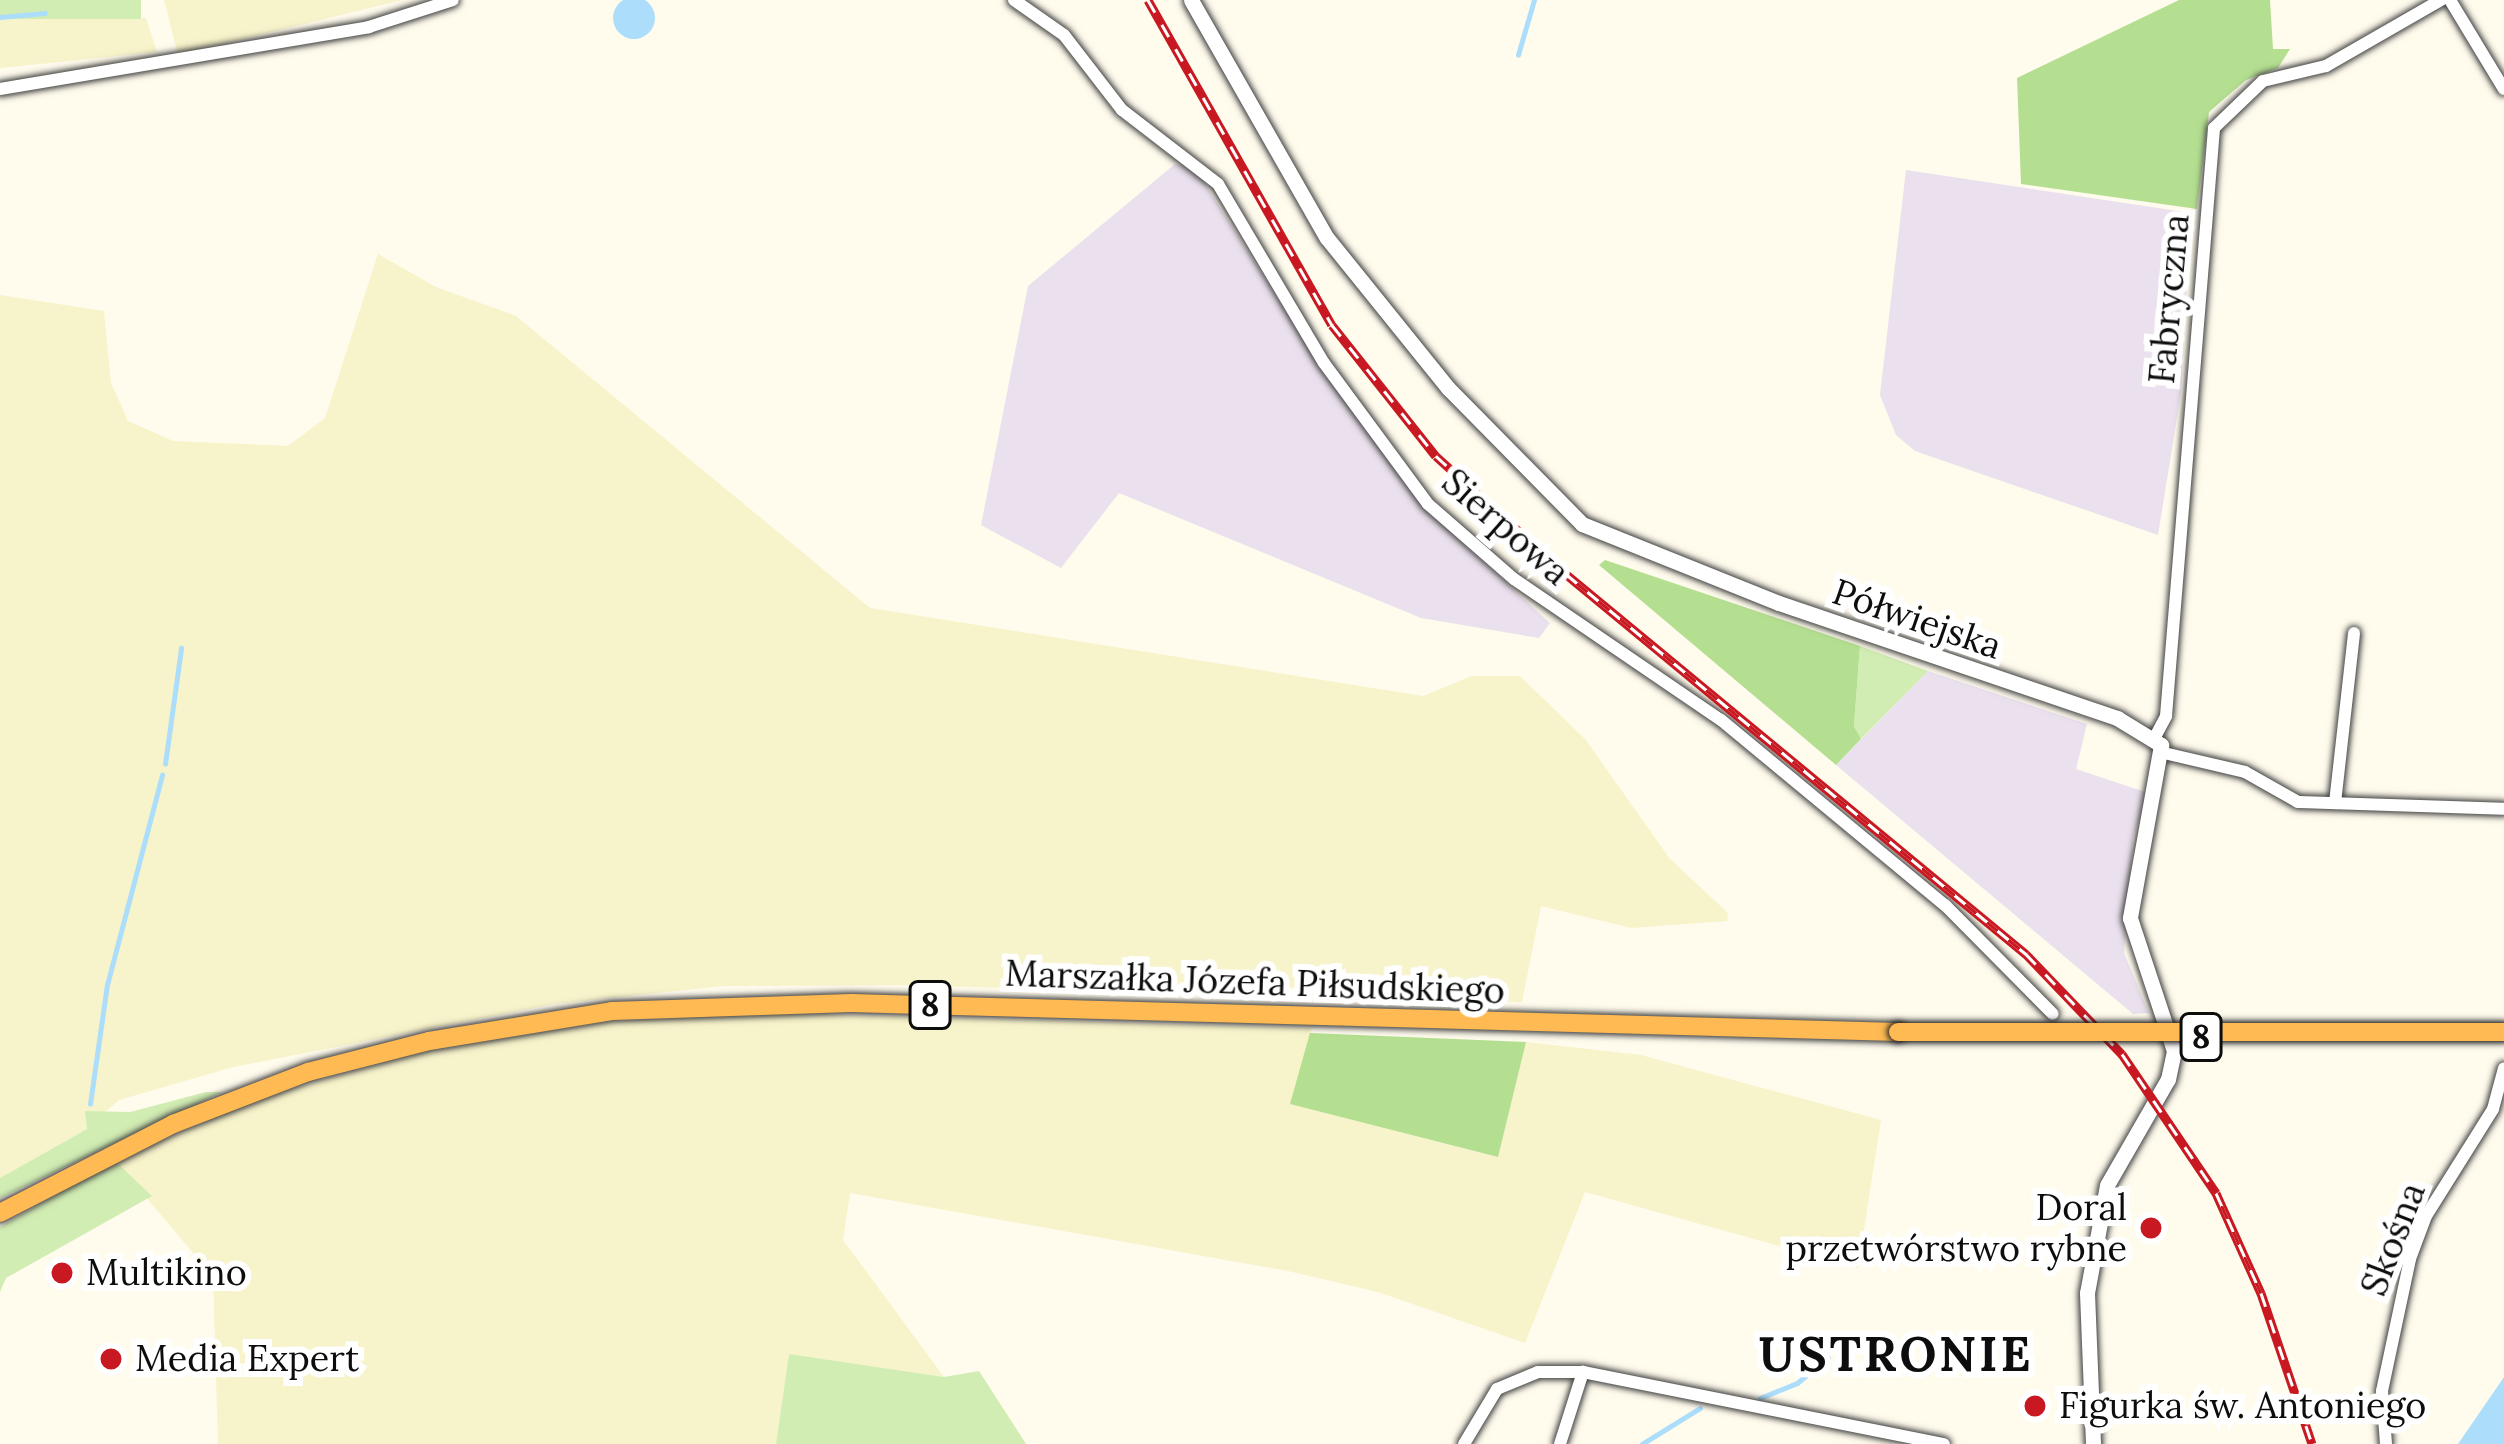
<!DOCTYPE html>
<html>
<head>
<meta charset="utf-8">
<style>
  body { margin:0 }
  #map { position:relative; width:2504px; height:1444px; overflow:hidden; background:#fffbed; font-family:Lora,serif }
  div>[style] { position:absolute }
  .industrial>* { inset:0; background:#ebe0ed }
  .farmland>* { inset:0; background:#f7f3ca }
  .green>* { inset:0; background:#d1edb3; transform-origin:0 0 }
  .forest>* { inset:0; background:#b4df91 }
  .water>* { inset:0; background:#acdefb }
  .round { border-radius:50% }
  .stream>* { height:4.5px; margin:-2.25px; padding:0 2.25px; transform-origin:2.25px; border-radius:2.25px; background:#acdefb }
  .roads { filter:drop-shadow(0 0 3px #404040) drop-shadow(0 0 3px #404040) }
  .minor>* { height:12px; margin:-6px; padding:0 6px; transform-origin:6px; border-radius:6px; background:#fff }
  .tertiary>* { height:15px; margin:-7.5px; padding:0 7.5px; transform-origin:7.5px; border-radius:7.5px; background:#fff }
  .trunk>* { height:18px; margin:-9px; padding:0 9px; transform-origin:9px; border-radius:9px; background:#ffba54 }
  .rail>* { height:9px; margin-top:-4.5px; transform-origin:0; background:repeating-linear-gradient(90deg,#fff 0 14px,#c81923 0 28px); box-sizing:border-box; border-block:3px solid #c81923 }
  .bridges { filter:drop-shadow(0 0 3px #1e1e1e) drop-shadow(0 0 3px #1e1e1e) }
  .trunk-bridge>* { height:18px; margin:-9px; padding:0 9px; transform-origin:9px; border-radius:9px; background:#ffba54 }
  .dots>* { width:33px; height:33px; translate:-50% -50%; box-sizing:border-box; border:6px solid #fff; border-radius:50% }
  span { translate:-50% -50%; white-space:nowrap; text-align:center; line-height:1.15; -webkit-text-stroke:12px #fff; paint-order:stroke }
  .shield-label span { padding:3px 9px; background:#fff; border:3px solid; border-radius:9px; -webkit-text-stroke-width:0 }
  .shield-label { font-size:33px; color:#0d0d0d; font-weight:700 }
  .street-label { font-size:36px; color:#0d0d0d }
  .poi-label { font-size:36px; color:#0d0d0d }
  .right { translate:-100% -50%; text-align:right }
  .left { translate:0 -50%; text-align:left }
  .district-label { font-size:48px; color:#0d0d0d; font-weight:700; letter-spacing:3px }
</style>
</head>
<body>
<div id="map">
  <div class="industrial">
    <div style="clip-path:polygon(1175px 164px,1195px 168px,1320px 366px,1424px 508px,1550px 623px,1539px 638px,1421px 618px,1119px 493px,1061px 568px,981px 525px,1028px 286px)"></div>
    <div style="clip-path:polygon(1906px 170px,2191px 213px,2181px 393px,2158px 535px,1915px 451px,1896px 435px,1880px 395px)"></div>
    <div style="clip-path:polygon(1928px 671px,2087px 724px,2076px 769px,2148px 793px,2133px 837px,2124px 953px,2149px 1013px,2133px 1014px,1836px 765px)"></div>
  </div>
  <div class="farmland">
    <div style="clip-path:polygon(164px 0,402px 0,178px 55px)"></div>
    <div style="clip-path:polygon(25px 15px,146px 18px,157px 52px,0 68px,0 19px)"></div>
    <div style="clip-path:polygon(378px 254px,436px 287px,516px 316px,870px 608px,1423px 696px,1472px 676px,1520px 676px,1585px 739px,1670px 859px,1728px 913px,1727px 921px,1631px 928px,1541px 906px,1522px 1002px,904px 985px,723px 986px,554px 1004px,233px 1067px,119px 1100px,104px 1113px,86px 1111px,87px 1129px,0 1178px,0 295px,104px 311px,111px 383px,128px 421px,173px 441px,288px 446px,325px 418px)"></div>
    <div style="clip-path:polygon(774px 1013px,1312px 1028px,1291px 1104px,1497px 1157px,1526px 1042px,1641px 1055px,1881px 1120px,1858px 1268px,1585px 1192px,1525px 1343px,1378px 1292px,1288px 1271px,850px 1193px,843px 1240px,944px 1377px,789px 1354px,776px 1444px,218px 1444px,213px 1276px,115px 1161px,260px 1098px,414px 1054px,601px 1022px)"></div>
  </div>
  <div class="green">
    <div style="left:0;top:0;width:141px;height:19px"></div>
    <div style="clip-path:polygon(1860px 646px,1928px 671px,1861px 739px,1854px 726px)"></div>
    <div style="clip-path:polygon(206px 1092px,222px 1092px,0 1198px,0 1178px,87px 1129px,85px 1111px,130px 1112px)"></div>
    <div style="clip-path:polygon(115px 1161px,152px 1196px,6px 1278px,0 1292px,0 1227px)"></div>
    <div style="clip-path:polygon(789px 1354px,944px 1377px,979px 1371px,1026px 1444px,776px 1444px)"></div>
  </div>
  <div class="forest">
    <div style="clip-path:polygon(2179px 0,2270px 0,2273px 49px,2290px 49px,2278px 68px,2246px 80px,2209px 112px,2197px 209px,2021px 184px,2017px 78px)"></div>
    <div style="clip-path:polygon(1605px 560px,1860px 646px,1854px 726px,1861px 739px,1836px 765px,1599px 565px)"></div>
    <div style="clip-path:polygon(1310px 1033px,1526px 1042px,1498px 1157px,1290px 1104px)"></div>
  </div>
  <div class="water">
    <div class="round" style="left:613px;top:-3px;width:42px;height:42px"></div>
    <div style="clip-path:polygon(2504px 1377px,2504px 1444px,2458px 1444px)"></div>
  </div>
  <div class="stream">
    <div style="left:0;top:17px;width:45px;rotate:-5.1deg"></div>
    <div style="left:1518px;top:55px;width:57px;rotate:-73.8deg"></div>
    <div style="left:165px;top:764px;width:117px;rotate:-82.1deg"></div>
    <div style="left:90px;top:1104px;width:120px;rotate:-81.9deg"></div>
    <div style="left:107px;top:985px;width:217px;rotate:-75.3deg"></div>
    <div style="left:1760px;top:1398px;width:40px;rotate:-22deg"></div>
    <div style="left:1797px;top:1383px;width:40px;rotate:-39deg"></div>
    <div style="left:1642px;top:1444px;width:68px;rotate:-31.8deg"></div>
  </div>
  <div class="roads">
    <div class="minor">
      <div style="left:1014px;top:0;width:61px;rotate:35deg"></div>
      <div style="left:1064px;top:35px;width:95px;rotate:52.3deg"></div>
      <div style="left:1122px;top:110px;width:121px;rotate:37.6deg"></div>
      <div style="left:1218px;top:184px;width:208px;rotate:59.4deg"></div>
      <div style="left:1324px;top:363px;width:175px;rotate:53.6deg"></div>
      <div style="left:1428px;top:504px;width:114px;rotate:41.1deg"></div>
      <div style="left:1514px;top:579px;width:250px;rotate:34.3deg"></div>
      <div style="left:1721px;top:720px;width:291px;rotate:39.6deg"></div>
      <div style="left:1945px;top:905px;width:153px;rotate:45.3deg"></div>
      <div style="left:2450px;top:0;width:104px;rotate:58.8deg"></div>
      <div style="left:0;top:89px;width:374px;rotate:-9.5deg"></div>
      <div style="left:369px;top:27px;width:88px;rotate:-17.8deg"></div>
      <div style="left:2155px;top:737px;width:24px;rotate:-62deg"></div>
      <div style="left:2166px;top:716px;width:590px;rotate:-85.33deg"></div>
      <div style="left:2214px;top:128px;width:68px;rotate:-43.8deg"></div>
      <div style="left:2263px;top:81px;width:65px;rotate:-13.4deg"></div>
      <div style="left:2326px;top:66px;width:133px;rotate:-29.9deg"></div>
      <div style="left:2164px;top:753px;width:83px;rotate:13.2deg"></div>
      <div style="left:2245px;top:772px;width:61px;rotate:29.5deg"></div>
      <div style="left:2298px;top:802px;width:206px;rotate:1.9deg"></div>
      <div style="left:2335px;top:803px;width:171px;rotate:-83.6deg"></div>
      <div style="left:1464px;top:1444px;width:64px;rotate:-59deg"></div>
      <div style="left:1497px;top:1389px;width:44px;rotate:-22.5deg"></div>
      <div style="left:1538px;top:1372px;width:45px"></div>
      <div style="left:1583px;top:1372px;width:368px;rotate:11.3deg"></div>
      <div style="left:1560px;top:1444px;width:76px;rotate:-72.3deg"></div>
      <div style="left:2386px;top:1444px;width:53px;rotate:-94.3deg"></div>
      <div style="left:2382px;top:1391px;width:135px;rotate:-78deg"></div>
      <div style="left:2410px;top:1259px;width:46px;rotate:-69.6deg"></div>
      <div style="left:2426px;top:1216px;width:126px;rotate:-57.9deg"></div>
      <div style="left:2493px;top:1109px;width:42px;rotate:-75deg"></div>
    </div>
    <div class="tertiary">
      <div style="left:1191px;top:0;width:274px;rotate:60.3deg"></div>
      <div style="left:1327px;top:238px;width:193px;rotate:51.1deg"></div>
      <div style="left:1448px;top:388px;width:191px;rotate:45.4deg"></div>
      <div style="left:1582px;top:524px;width:212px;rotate:21.9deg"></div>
      <div style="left:1779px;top:603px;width:357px;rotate:18.8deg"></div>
      <div style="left:2117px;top:718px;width:52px;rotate:31.5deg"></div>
      <div style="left:2161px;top:745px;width:176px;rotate:100.2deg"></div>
      <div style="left:2130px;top:918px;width:140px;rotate:71.7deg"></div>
      <div style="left:2174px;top:1051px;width:29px;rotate:102deg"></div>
      <div style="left:2168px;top:1079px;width:122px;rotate:119.9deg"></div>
      <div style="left:2107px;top:1185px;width:110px;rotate:100.5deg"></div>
      <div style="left:2087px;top:1293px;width:151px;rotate:87.7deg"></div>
    </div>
    <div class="trunk">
      <div style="left:0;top:1213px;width:195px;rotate:-27.2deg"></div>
      <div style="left:173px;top:1124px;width:145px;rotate:-21.1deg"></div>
      <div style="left:308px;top:1072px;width:125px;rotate:-14.4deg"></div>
      <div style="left:429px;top:1041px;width:185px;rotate:-9.3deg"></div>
      <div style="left:612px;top:1011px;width:239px;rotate:-1.9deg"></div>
      <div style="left:851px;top:1003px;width:1047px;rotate:1.59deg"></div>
    </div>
  </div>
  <div class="rail">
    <div style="left:1148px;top:0;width:373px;rotate:60.5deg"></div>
    <div style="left:1332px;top:325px;width:167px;rotate:51.6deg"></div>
    <div style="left:1436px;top:456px;width:176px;rotate:42.2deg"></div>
    <div style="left:1566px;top:574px;width:597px;rotate:39.56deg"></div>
    <div style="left:2026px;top:954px;width:139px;rotate:46.2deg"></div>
    <div style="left:2122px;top:1054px;width:168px;rotate:55.9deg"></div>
    <div style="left:2216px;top:1193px;width:110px;rotate:65.8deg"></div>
    <div style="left:2261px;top:1293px;width:159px;rotate:71.3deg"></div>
  </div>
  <div class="bridges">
    <div class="trunk-bridge">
      <div style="left:1898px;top:1032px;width:606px"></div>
    </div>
  </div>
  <div class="dots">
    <div style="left:2151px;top:1228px;background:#c81923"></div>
    <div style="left:62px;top:1273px;background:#c81923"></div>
    <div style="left:111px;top:1359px;background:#c81923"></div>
    <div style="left:2035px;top:1406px;background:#c81923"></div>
  </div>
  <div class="shield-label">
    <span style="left:930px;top:1005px">8</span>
    <span style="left:2201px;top:1037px">8</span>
  </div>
  <div class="street-label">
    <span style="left:2169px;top:299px;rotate:-85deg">Fabryczna</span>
    <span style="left:1506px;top:527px;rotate:41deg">Sierpowa</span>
    <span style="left:1917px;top:619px;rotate:19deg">Półwiejska</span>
    <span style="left:1255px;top:982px;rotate:2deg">Marszałka Józefa Piłsudskiego</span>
    <span style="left:2393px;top:1239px;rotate:-69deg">Skośna</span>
  </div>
  <div class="poi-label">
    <span class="right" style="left:2127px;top:1228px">Doral<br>przetwórstwo rybne</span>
    <span class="left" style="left:86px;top:1273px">Multikino</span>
    <span class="left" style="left:135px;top:1359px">Media Expert</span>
    <span class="left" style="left:2059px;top:1406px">Figurka św. Antoniego</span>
  </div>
  <div class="district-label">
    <span style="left:1896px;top:1354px">USTRONIE</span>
  </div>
</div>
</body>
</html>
